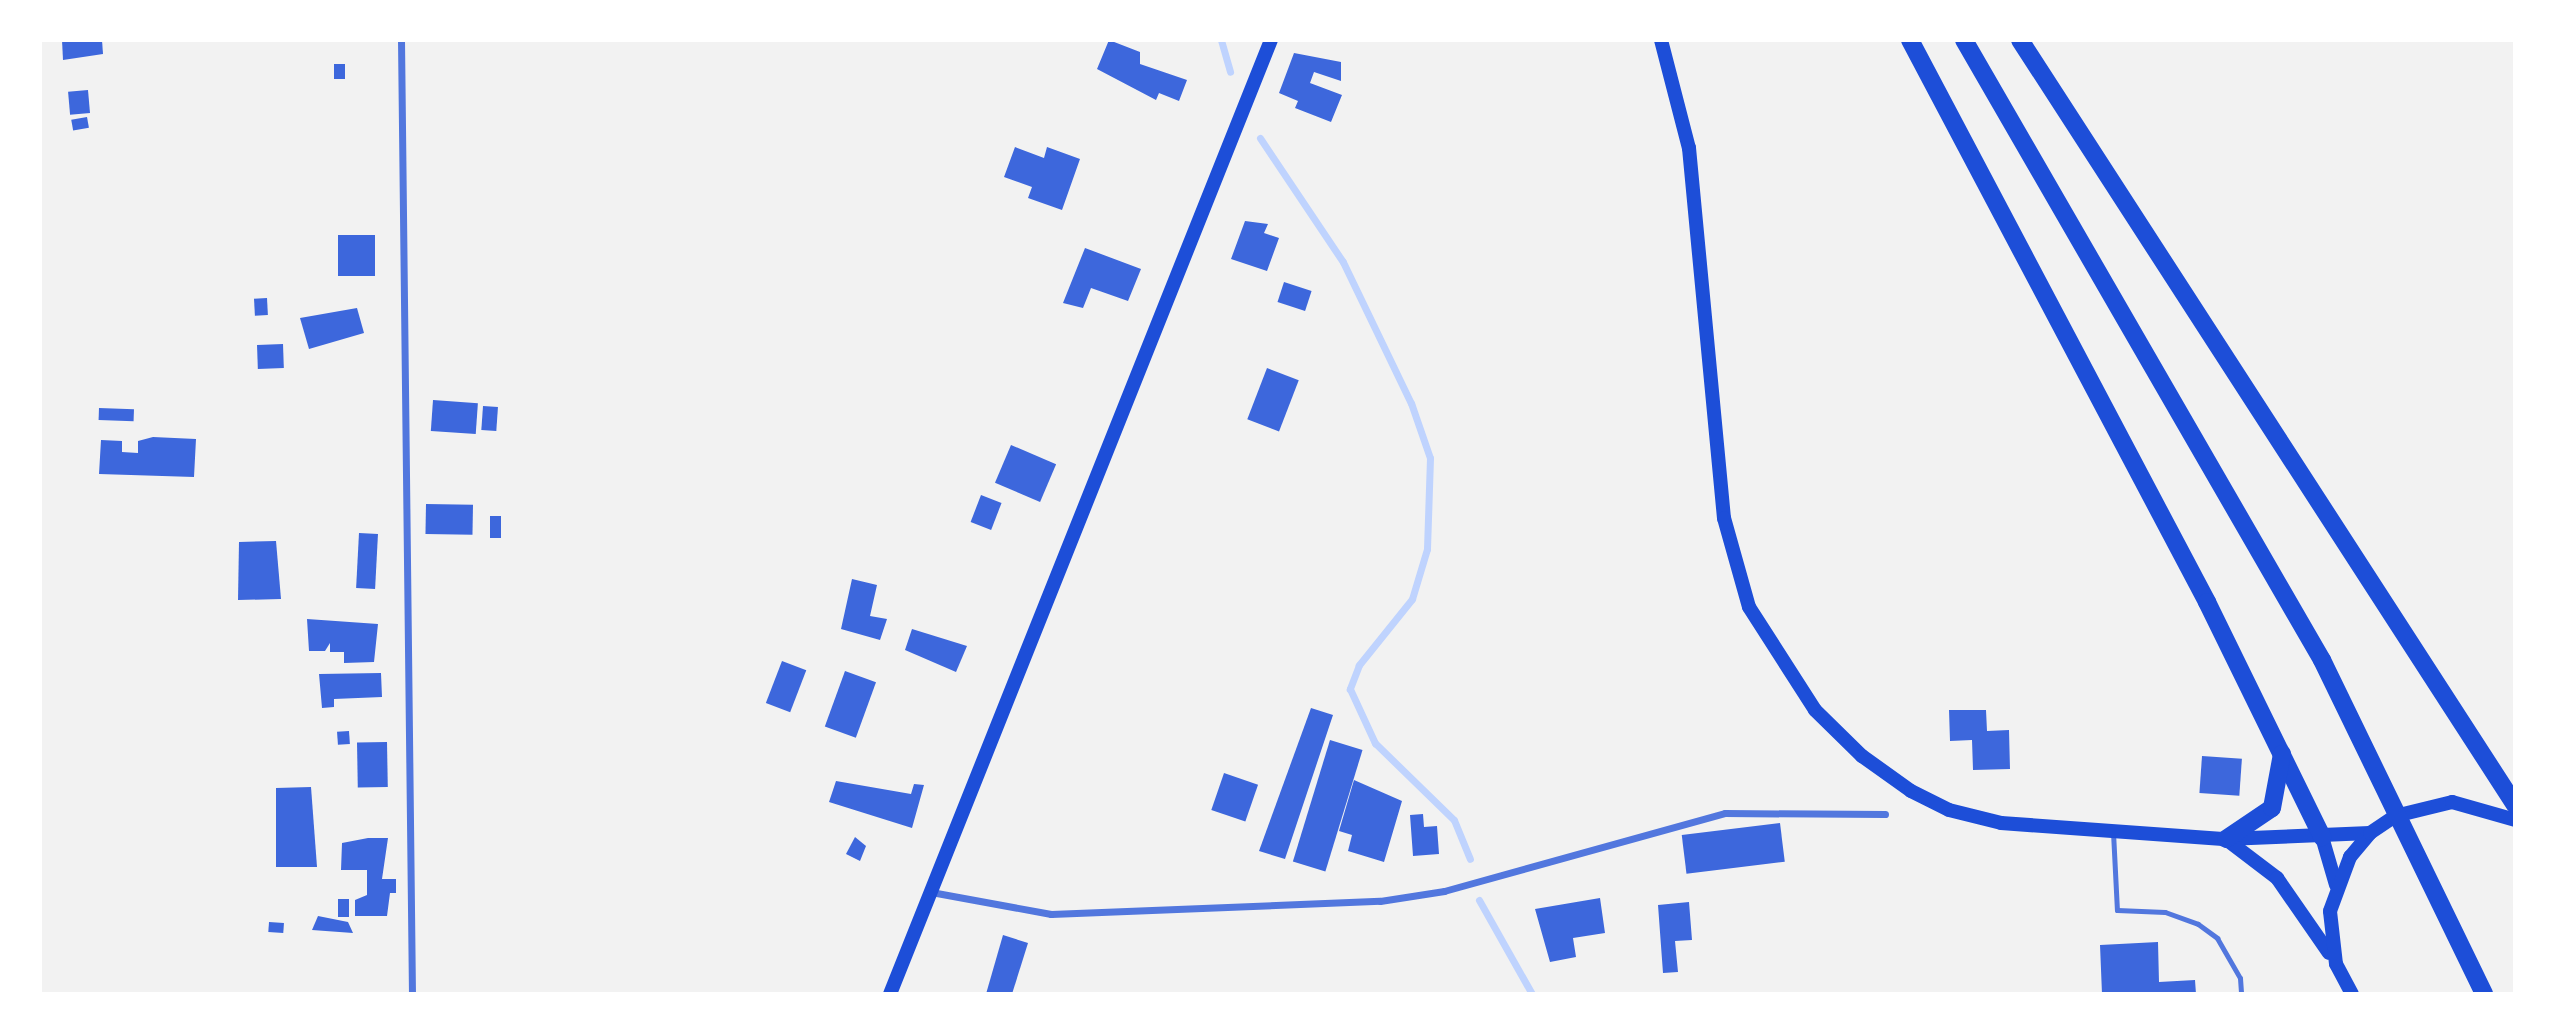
<!DOCTYPE html>
<html>
<head>
<meta charset="utf-8">
<style>
  body { margin:0 }
  #map { position:relative; width:2555px; height:1034px; overflow:hidden; background:#f2f2f2; font-family:"Titillium Web",sans-serif }
  div>[style] { position:absolute }
  .stream>* { height:7px; margin:-3.5px; padding:0 3.5px; transform-origin:3.5px; border-radius:3.5px; background:#bfd3fe }
  .building>* { inset:0; background:#3d67dc; transform-origin:0 0 }
  .service>* { height:5px; margin:-2.5px; padding:0 2.5px; transform-origin:2.5px; border-radius:2.5px; background:#5277de }
  .minor>* { height:7px; margin:-3.5px; padding:0 3.5px; transform-origin:3.5px; border-radius:3.5px; background:#5277de }
  .secondary>* { height:14px; margin:-7px; padding:0 7px; transform-origin:7px; border-radius:7px; background:#1d4ed8 }
  .trunk>* { height:18px; margin:-9px; padding:0 9px; transform-origin:9px; border-radius:9px; background:#1d4ed8 }
  span { translate:-50% -50%; white-space:nowrap; text-align:center; line-height:1.15; -webkit-text-stroke:7px #fff; paint-order:stroke }
  .frame { position:absolute; inset:0; border:42px solid #fff; pointer-events:none }
</style>
</head>
<body>
<div id="map">
  <div class="stream">
    <div style="left:1221px;top:40px;width:33px;rotate:74deg"></div>
    <div style="left:1260px;top:138px;width:149px;rotate:56.2deg"></div>
    <div style="left:1343px;top:262px;width:157px;rotate:64.3deg"></div>
    <div style="left:1411px;top:403px;width:58px;rotate:70.9deg"></div>
    <div style="left:1430px;top:458px;width:91px;rotate:91.9deg"></div>
    <div style="left:1427px;top:549px;width:52px;rotate:106.7deg"></div>
    <div style="left:1412px;top:599px;width:85px;rotate:128.8deg"></div>
    <div style="left:1359px;top:665px;width:26px;rotate:111deg"></div>
    <div style="left:1350px;top:689px;width:60px;rotate:65.2deg"></div>
    <div style="left:1375px;top:743px;width:110px;rotate:44.3deg"></div>
    <div style="left:1454px;top:820px;width:42px;rotate:67.7deg"></div>
    <div style="left:1479px;top:900px;width:108px;rotate:60.6deg"></div>
  </div>
  <div class="building">
    <div style="clip-path:polygon(62px 40px,102px 40px,103px 54px,63px 60px)"></div>
    <div style="clip-path:polygon(1109px 40px,1140px 52px,1140px 64px,1187px 80px,1179px 101px,1159px 93px,1156px 100px,1097px 69px)"></div>
    <div style="clip-path:polygon(1294px 53px,1341px 62px,1341px 81px,1314px 72px,1310px 83px,1342px 95px,1331px 122px,1295px 108px,1298px 101px,1279px 93px)"></div>
    <div style="left:334px;top:64px;width:11px;height:15px"></div>
    <div style="left:88px;top:90px;width:23px;height:20px;rotate:85deg"></div>
    <div style="left:87px;top:117px;width:11px;height:16px;rotate:80deg"></div>
    <div style="clip-path:polygon(1015px 147px,1044px 158px,1047px 147px,1080px 159px,1062px 210px,1028px 198px,1032px 187px,1004px 177px)"></div>
    <div style="clip-path:polygon(1245px 221px,1268px 224px,1264px 233px,1279px 238px,1267px 271px,1231px 259px)"></div>
    <div style="left:338px;top:235px;width:37px;height:41px"></div>
    <div style="clip-path:polygon(1085px 248px,1141px 269px,1128px 301px,1091px 288px,1083px 308px,1063px 303px)"></div>
    <div style="left:1284px;top:282px;width:29px;height:21px;rotate:18deg"></div>
    <div style="left:267px;top:298px;width:17px;height:13px;rotate:87deg"></div>
    <div style="clip-path:polygon(357px 308px,364px 333px,309px 349px,300px 318px)"></div>
    <div style="left:283px;top:344px;width:24px;height:26px;rotate:88deg"></div>
    <div style="left:1267px;top:368px;width:34px;height:55px;rotate:21deg"></div>
    <div style="left:433px;top:400px;width:45px;height:31px;rotate:4deg"></div>
    <div style="left:483px;top:406px;width:15px;height:24px;rotate:4deg"></div>
    <div style="left:99px;top:408px;width:35px;height:12px;rotate:2deg"></div>
    <div style="clip-path:polygon(153px 437px,196px 439px,194px 477px,99px 474px,101px 440px,122px 441px,122px 452px,138px 453px,138px 441px)"></div>
    <div style="left:1011px;top:445px;width:49px;height:41px;rotate:23deg"></div>
    <div style="left:981px;top:495px;width:22px;height:29px;rotate:21deg"></div>
    <div style="left:426px;top:504px;width:47px;height:30px;rotate:1deg"></div>
    <div style="left:490px;top:516px;width:11px;height:22px"></div>
    <div style="left:359px;top:533px;width:19px;height:55px;rotate:3deg"></div>
    <div style="clip-path:polygon(276px 541px,281px 599px,238px 600px,239px 542px)"></div>
    <div style="clip-path:polygon(852px 579px,877px 585px,870px 616px,887px 619px,880px 640px,841px 629px)"></div>
    <div style="clip-path:polygon(307px 619px,378px 624px,374px 662px,344px 663px,344px 652px,330px 652px,330px 643px,325px 651px,309px 651px)"></div>
    <div style="clip-path:polygon(912px 629px,967px 646px,956px 672px,905px 650px)"></div>
    <div style="left:782px;top:661px;width:26px;height:45px;rotate:21deg"></div>
    <div style="left:845px;top:671px;width:33px;height:59px;rotate:20deg"></div>
    <div style="clip-path:polygon(381px 673px,382px 697px,334px 699px,334px 707px,322px 708px,319px 674px)"></div>
    <div style="clip-path:polygon(1311px 708px,1333px 715px,1285px 859px,1259px 851px)"></div>
    <div style="clip-path:polygon(1949px 710px,1986px 710px,1987px 731px,2009px 730px,2010px 769px,1973px 770px,1972px 740px,1950px 741px)"></div>
    <div style="left:349px;top:731px;width:13px;height:12px;rotate:86deg"></div>
    <div style="left:1330px;top:740px;width:34px;height:127px;rotate:17deg"></div>
    <div style="left:387px;top:742px;width:45px;height:30px;rotate:89deg"></div>
    <div style="left:2202px;top:756px;width:40px;height:37px;rotate:4deg"></div>
    <div style="left:1224px;top:773px;width:36px;height:39px;rotate:19deg"></div>
    <div style="clip-path:polygon(1354px 780px,1402px 801px,1384px 862px,1348px 851px,1352px 835px,1339px 831px)"></div>
    <div style="clip-path:polygon(836px 781px,911px 794px,914px 784px,924px 785px,912px 828px,829px 802px)"></div>
    <div style="clip-path:polygon(311px 787px,317px 867px,276px 867px,276px 788px)"></div>
    <div style="clip-path:polygon(1423px 814px,1424px 827px,1437px 826px,1439px 854px,1413px 856px,1410px 815px)"></div>
    <div style="left:1780px;top:823px;width:39px;height:99px;rotate:83deg"></div>
    <div style="clip-path:polygon(855px 837px,866px 846px,860px 861px,846px 854px)"></div>
    <div style="clip-path:polygon(368px 838px,388px 838px,382px 879px,396px 879px,396px 893px,390px 893px,387px 916px,355px 916px,355px 900px,367px 895px,367px 870px,341px 870px,342px 843px)"></div>
    <div style="clip-path:polygon(1600px 898px,1605px 933px,1573px 938px,1576px 957px,1550px 962px,1535px 909px)"></div>
    <div style="left:338px;top:899px;width:11px;height:18px"></div>
    <div style="clip-path:polygon(1689px 902px,1692px 940px,1675px 941px,1678px 972px,1663px 973px,1658px 905px)"></div>
    <div style="clip-path:polygon(318px 916px,348px 922px,353px 933px,312px 930px)"></div>
    <div style="left:269px;top:922px;width:15px;height:10px;rotate:4deg"></div>
    <div style="clip-path:polygon(1003px 935px,1028px 943px,1012px 994px,986px 994px)"></div>
    <div style="clip-path:polygon(2158px 942px,2159px 982px,2195px 980px,2196px 994px,2102px 994px,2100px 945px)"></div>
  </div>
  <div class="service">
    <div style="left:2113px;top:832px;width:78px;rotate:87.1deg"></div>
    <div style="left:2117px;top:910px;width:48px;rotate:2.4deg"></div>
    <div style="left:2165px;top:912px;width:35px;rotate:20deg"></div>
    <div style="left:2198px;top:924px;width:24px;rotate:36deg"></div>
    <div style="left:2217px;top:938px;width:46px;rotate:60.1deg"></div>
    <div style="left:2240px;top:978px;width:16px;rotate:86deg"></div>
  </div>
  <div class="minor">
    <div style="left:401px;top:40px;width:954px;rotate:89.34deg"></div>
    <div style="left:931px;top:892px;width:122px;rotate:10.4deg"></div>
    <div style="left:1051px;top:914px;width:329px;rotate:-2.3deg"></div>
    <div style="left:1380px;top:901px;width:65px;rotate:-8.9deg"></div>
    <div style="left:1444px;top:891px;width:292px;rotate:-15.5deg"></div>
    <div style="left:1725px;top:813px;width:160px;rotate:0.4deg"></div>
  </div>
  <div class="secondary">
    <div style="left:1661px;top:40px;width:112px;rotate:75.5deg"></div>
    <div style="left:1689px;top:148px;width:372px;rotate:84.6deg"></div>
    <div style="left:1724px;top:518px;width:92px;rotate:74.3deg"></div>
    <div style="left:1749px;top:607px;width:122px;rotate:57.3deg"></div>
    <div style="left:1815px;top:710px;width:66px;rotate:44.4deg"></div>
    <div style="left:1862px;top:756px;width:60px;rotate:35.5deg"></div>
    <div style="left:1911px;top:791px;width:42px;rotate:26.6deg"></div>
    <div style="left:1949px;top:810px;width:54px;rotate:14deg"></div>
    <div style="left:2001px;top:823px;width:226px;rotate:4.1deg"></div>
    <div style="left:2226px;top:839px;width:144px;rotate:-2.4deg"></div>
    <div style="left:2322px;top:837px;width:50px;rotate:73.7deg"></div>
    <div style="left:2227px;top:840px;width:63px;rotate:37.2deg"></div>
    <div style="left:2277px;top:878px;width:91px;rotate:55.3deg"></div>
    <div style="left:890px;top:994px;width:1027px;rotate:-68.23deg"></div>
    <div style="left:2352px;top:994px;width:34px;rotate:-118deg"></div>
    <div style="left:2336px;top:964px;width:53px;rotate:-96.5deg"></div>
    <div style="left:2330px;top:911px;width:58px;rotate:-69.7deg"></div>
    <div style="left:2350px;top:857px;width:31px;rotate:-50deg"></div>
    <div style="left:2370px;top:833px;width:30px;rotate:-34deg"></div>
    <div style="left:2395px;top:816px;width:59px;rotate:-13.8deg"></div>
    <div style="left:2452px;top:802px;width:66px;rotate:15.9deg"></div>
  </div>
  <div class="trunk">
    <div style="left:1910px;top:40px;width:636px;rotate:62.14deg"></div>
    <div style="left:2207px;top:602px;width:262px;rotate:63.9deg"></div>
    <div style="left:1964px;top:40px;width:716px;rotate:60deg"></div>
    <div style="left:2322px;top:660px;width:371px;rotate:64.1deg"></div>
    <div style="left:2020px;top:40px;width:911px;rotate:57.09deg"></div>
    <div style="left:2226px;top:839px;width:55px;rotate:-34deg"></div>
    <div style="left:2272px;top:808px;width:55px;rotate:-79.5deg"></div>
  </div>
  <div class="frame"></div>
</div>
</body>
</html>
